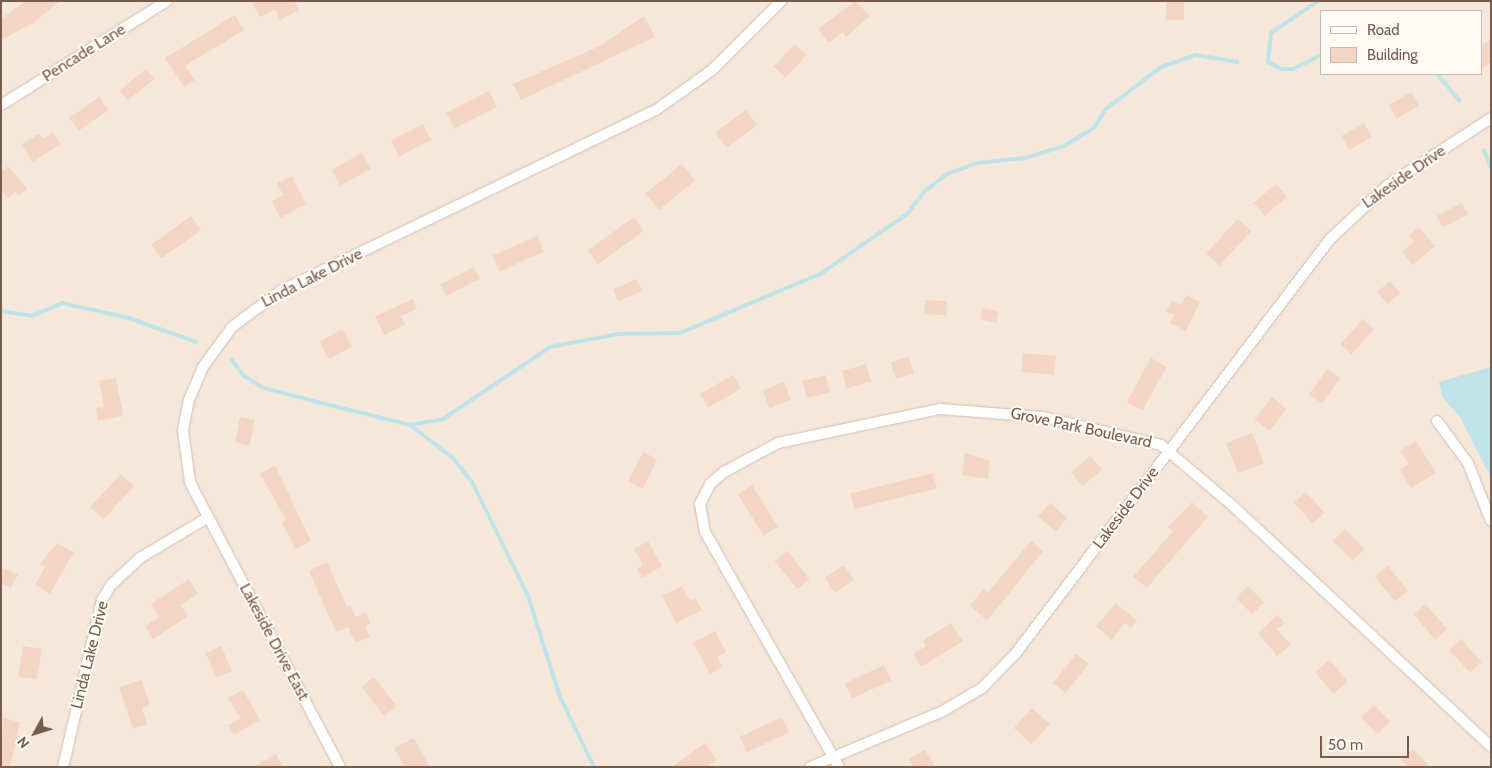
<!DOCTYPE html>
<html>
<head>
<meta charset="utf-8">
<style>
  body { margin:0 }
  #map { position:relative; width:1492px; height:768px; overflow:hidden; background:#fdf6ec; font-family:Cabin,sans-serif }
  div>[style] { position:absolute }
  .residential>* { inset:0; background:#f5e8da }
  .water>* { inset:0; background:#bfe3e8 }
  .stream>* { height:4px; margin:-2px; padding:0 2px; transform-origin:2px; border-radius:2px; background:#bfe3e8 }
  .building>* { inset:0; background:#f3d5c3; transform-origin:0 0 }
  .roads { filter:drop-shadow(0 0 1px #d1beb0) drop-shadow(0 0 1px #d1beb0) }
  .minor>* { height:10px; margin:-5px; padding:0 5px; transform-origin:5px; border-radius:5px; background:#fff }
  span { translate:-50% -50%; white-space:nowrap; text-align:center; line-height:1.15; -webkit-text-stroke:4px #fffaf3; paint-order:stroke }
  .street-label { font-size:16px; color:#7a5c4d }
  .frame { position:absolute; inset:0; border:2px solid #7a5c4d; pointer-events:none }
  .legend { position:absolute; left:1320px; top:10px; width:162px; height:65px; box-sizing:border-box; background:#fffaf3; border:1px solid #cabbb1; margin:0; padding:6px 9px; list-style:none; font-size:15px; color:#7a5c4d }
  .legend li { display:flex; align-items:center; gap:10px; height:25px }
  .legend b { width:25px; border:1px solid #cabbb1 }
  .north { position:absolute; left:10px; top:708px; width:50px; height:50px; -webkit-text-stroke:4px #fffaf3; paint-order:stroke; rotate:231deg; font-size:14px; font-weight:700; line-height:20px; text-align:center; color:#7a5c4d }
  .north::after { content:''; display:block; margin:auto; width:18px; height:22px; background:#7a5c4d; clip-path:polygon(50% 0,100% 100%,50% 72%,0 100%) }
  .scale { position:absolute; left:1320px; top:736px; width:89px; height:22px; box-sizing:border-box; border:2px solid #7a5c4d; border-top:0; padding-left:6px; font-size:15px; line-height:18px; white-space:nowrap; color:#7a5c4d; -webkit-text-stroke:4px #fffaf3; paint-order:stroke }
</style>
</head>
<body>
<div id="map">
  <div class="residential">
    <div style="clip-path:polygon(evenodd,1px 1px,1491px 1px,1491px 767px,1px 767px,1px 1px,1321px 11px,1481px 11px,1481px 74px,1321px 74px,1321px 11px)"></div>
  </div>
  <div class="water">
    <div style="clip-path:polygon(1491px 367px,1491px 478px,1461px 419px,1442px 396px,1439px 382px)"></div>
  </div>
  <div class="stream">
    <div style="left:1268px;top:62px;width:29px;rotate:-84deg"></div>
    <div style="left:1271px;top:33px;width:57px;rotate:-34.2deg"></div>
    <div style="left:1268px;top:62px;width:16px;rotate:27deg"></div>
    <div style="left:1282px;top:69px;width:11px"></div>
    <div style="left:1293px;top:69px;width:31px;rotate:-27deg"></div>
    <div style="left:1437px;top:74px;width:35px;rotate:50deg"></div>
    <div style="left:1484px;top:150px;width:18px;rotate:68deg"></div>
    <div style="left:1px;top:311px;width:31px;rotate:9deg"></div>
    <div style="left:32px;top:316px;width:33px;rotate:-23deg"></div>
    <div style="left:62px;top:303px;width:69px;rotate:12.6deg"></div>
    <div style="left:129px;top:318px;width:71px;rotate:19.7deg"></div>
    <div style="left:232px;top:360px;width:20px;rotate:53deg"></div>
    <div style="left:244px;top:376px;width:23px;rotate:31deg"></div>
    <div style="left:264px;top:388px;width:55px;rotate:14.8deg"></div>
    <div style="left:317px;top:402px;width:96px;rotate:13.9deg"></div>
    <div style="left:410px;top:425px;width:34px;rotate:-10deg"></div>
    <div style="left:443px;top:419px;width:129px;rotate:-33.9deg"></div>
    <div style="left:550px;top:347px;width:69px;rotate:-10.8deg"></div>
    <div style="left:618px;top:334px;width:62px;rotate:-0.9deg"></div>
    <div style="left:680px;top:333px;width:152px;rotate:-22.9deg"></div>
    <div style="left:820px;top:274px;width:106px;rotate:-34.6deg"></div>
    <div style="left:907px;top:214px;width:31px;rotate:-52deg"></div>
    <div style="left:926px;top:190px;width:26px;rotate:-37deg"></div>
    <div style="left:947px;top:174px;width:32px;rotate:-20deg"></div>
    <div style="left:977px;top:163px;width:48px;rotate:-5.9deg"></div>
    <div style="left:1025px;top:158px;width:39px;rotate:-17deg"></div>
    <div style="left:1062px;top:147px;width:37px;rotate:-31deg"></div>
    <div style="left:1094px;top:128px;width:22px;rotate:-58deg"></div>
    <div style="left:1106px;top:109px;width:69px;rotate:-37.4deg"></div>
    <div style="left:1161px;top:67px;width:37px;rotate:-19deg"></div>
    <div style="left:1196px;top:55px;width:42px;rotate:9.7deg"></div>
    <div style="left:410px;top:425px;width:54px;rotate:37.5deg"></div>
    <div style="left:453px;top:458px;width:31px;rotate:52deg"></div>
    <div style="left:472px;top:482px;width:127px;rotate:63.8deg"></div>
    <div style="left:528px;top:596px;width:106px;rotate:72.4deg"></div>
    <div style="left:560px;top:697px;width:78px;rotate:64.1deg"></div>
  </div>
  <div class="building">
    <div style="clip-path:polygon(26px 1px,60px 1px,33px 23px,1px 40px,1px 19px)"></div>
    <div style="clip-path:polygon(251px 1px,294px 1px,299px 10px,280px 20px,275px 9px,260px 17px)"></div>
    <div style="clip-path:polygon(855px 1px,870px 16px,846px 37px,843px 32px,829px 43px,818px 29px)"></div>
    <div style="left:1166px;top:1px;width:18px;height:19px"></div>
    <div style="clip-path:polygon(235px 15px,244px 30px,185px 66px,195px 80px,184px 87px,165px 58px)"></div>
    <div style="clip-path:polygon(644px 16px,655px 37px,521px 100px,513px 84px,600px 46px)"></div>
    <div style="clip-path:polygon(1491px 39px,1491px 62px,1481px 69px,1481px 46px)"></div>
    <div style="left:795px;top:44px;width:16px;height:31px;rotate:43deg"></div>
    <div style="left:146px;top:69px;width:13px;height:34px;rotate:51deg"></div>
    <div style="left:489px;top:91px;width:18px;height:48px;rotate:63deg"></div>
    <div style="left:1411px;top:92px;width:16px;height:26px;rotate:60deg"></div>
    <div style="left:99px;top:97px;width:16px;height:36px;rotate:55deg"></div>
    <div style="left:746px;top:110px;width:19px;height:38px;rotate:54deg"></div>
    <div style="left:1364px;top:123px;width:16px;height:26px;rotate:60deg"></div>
    <div style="left:423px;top:124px;width:18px;height:36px;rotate:63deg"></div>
    <div style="clip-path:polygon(53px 132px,61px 144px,32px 162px,22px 144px,39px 134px,43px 139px)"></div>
    <div style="left:362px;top:153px;width:18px;height:35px;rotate:61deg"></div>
    <div style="left:682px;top:164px;width:21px;height:47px;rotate:51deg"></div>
    <div style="clip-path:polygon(8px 166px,27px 189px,19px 196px,15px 192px,8px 198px,1px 190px,1px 172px)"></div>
    <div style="clip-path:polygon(292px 176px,306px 204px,280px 218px,272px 201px,283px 195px,277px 183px)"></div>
    <div style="left:1276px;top:184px;width:17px;height:29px;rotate:50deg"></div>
    <div style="left:1462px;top:203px;width:13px;height:28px;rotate:63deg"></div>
    <div style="left:191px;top:216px;width:17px;height:49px;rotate:54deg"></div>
    <div style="left:634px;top:217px;width:17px;height:57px;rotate:54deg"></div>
    <div style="left:1238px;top:219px;width:18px;height:47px;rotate:43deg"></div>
    <div style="clip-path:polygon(1419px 227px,1435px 246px,1412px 265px,1402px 251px,1414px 242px,1409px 236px)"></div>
    <div style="left:537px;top:236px;width:17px;height:49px;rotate:66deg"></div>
    <div style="left:474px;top:267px;width:13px;height:38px;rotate:63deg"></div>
    <div style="left:637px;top:279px;width:13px;height:26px;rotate:67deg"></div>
    <div style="left:1390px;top:281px;width:16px;height:17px;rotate:50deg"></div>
    <div style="clip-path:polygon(1186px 295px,1200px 302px,1186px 331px,1170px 323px,1174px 315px,1166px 311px,1172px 300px,1181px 305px)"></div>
    <div style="clip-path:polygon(413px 299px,417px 309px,401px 316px,405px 325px,384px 335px,375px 316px)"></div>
    <div style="left:925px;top:300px;width:22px;height:14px;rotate:3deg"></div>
    <div style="left:983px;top:308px;width:16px;height:12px;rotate:11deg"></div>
    <div style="left:1363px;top:319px;width:15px;height:34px;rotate:42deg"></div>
    <div style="left:342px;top:329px;width:20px;height:26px;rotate:60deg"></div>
    <div style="left:1023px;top:353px;width:33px;height:19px;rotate:5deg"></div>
    <div style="left:909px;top:357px;width:17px;height:19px;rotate:73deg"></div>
    <div style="left:1151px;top:358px;width:18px;height:50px;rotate:29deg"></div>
    <div style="left:866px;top:364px;width:18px;height:25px;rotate:74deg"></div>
    <div style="left:1327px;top:369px;width:16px;height:31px;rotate:35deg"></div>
    <div style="left:733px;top:375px;width:16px;height:38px;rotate:60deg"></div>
    <div style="left:826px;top:375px;width:18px;height:24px;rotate:77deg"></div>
    <div style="clip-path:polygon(116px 378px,123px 416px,98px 421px,96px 408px,104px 407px,99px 381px)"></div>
    <div style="left:784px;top:382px;width:19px;height:23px;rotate:69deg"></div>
    <div style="left:1272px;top:397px;width:19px;height:28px;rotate:39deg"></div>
    <div style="left:240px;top:417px;width:15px;height:26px;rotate:11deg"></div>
    <div style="left:1252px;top:433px;width:32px;height:28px;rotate:68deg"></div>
    <div style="clip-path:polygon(1416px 441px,1436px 473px,1411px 488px,1400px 470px,1409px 464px,1400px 451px)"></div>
    <div style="left:643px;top:452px;width:16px;height:33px;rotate:27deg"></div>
    <div style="clip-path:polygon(965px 453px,990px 461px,988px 479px,962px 475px)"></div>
    <div style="left:1090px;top:456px;width:18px;height:25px;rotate:49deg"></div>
    <div style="clip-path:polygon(275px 465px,311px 541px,296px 549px,282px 522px,286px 520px,260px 474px)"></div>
    <div style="left:933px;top:473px;width:16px;height:85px;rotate:76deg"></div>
    <div style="left:121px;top:474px;width:18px;height:45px;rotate:43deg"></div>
    <div style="left:752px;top:485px;width:49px;height:17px;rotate:58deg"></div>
    <div style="left:1306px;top:492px;width:28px;height:16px;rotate:48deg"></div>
    <div style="clip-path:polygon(1192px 502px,1208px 517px,1147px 588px,1133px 577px,1173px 531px,1168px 527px)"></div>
    <div style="left:1050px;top:503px;width:23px;height:18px;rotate:41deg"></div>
    <div style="left:1345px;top:529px;width:28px;height:17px;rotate:45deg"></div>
    <div style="clip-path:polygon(648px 541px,662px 566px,642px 578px,637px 569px,643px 565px,634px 549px)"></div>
    <div style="clip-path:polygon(1031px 541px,1043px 551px,987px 621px,970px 605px,984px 589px,988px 592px)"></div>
    <div style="clip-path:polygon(57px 543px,74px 552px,50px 594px,35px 585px,45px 567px,40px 564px)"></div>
    <div style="left:787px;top:551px;width:36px;height:16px;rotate:51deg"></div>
    <div style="clip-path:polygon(327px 562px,347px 607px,350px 605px,356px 617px,366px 612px,371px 623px,365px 626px,370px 637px,355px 643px,348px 627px,336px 632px,309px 571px)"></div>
    <div style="left:844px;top:565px;width:18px;height:23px;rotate:56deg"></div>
    <div style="left:1388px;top:566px;width:32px;height:17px;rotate:51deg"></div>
    <div style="clip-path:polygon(4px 568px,18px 575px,11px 588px,1px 583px)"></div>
    <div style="clip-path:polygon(189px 579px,198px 594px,181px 605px,188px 616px,153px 639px,145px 626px,160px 617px,151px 604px)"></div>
    <div style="clip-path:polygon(682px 586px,690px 601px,695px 598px,702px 610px,676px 623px,662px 596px)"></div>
    <div style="left:1248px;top:586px;width:23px;height:17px;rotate:45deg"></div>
    <div style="clip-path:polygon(1116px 603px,1137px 621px,1131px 628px,1125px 623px,1112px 640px,1096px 626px)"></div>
    <div style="left:1426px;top:604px;width:33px;height:16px;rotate:50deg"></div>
    <div style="clip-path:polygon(1278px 615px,1285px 623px,1277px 629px,1291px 645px,1277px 656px,1258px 633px)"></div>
    <div style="clip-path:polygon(951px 623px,963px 641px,921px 667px,913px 654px,926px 646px,923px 641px)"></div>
    <div style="clip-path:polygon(715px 631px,726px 652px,717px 657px,722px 667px,710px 674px,693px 643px)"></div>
    <div style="left:1461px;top:639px;width:31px;height:16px;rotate:48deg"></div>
    <div style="left:23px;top:646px;width:19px;height:31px;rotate:9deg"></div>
    <div style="left:221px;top:646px;width:27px;height:17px;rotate:66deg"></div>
    <div style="left:1076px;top:654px;width:16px;height:37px;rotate:38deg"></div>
    <div style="left:1330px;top:660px;width:28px;height:19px;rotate:51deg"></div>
    <div style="left:884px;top:665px;width:17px;height:43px;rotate:65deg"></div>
    <div style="left:374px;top:677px;width:37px;height:16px;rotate:52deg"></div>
    <div style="clip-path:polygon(142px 680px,150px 705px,142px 708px,147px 724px,133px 729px,119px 687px)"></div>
    <div style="clip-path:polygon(243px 690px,260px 720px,234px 735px,228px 725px,240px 718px,228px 698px)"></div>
    <div style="left:1374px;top:705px;width:23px;height:18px;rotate:45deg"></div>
    <div style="left:1032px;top:708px;width:24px;height:27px;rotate:42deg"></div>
    <div style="left:782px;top:717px;width:17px;height:47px;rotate:65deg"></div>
    <div style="clip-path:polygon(3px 718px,20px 722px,10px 767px,1px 765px)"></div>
    <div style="clip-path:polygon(414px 738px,430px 767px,405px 767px,394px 748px)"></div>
    <div style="clip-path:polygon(705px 743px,717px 760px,707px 767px,672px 767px)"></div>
    <div style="clip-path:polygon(1413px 749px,1430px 767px,1407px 767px,1401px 760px)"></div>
    <div style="clip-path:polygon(925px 750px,935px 767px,914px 767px,909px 759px)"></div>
    <div style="clip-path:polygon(276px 754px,283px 767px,253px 767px)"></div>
  </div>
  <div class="roads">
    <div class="minor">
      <div style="left:1px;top:105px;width:196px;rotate:-32.1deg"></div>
      <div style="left:1437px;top:421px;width:52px;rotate:53.6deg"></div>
      <div style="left:1468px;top:463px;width:62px;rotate:68.4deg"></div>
      <div style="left:63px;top:767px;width:171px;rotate:-76.9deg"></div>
      <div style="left:102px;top:600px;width:17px;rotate:-59deg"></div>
      <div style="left:111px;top:585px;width:40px;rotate:-43deg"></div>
      <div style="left:140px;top:558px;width:78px;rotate:-30.8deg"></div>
      <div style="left:340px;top:767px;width:322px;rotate:-117.8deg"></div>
      <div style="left:190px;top:482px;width:52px;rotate:-97.7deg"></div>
      <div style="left:183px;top:430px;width:31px;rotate:-79deg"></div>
      <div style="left:189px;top:400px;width:36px;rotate:-67deg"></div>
      <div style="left:203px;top:367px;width:49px;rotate:-54.1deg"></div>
      <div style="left:232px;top:327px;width:62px;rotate:-36.5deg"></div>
      <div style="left:282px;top:290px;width:415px;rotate:-25.7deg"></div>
      <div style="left:656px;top:110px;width:69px;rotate:-35.5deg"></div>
      <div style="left:712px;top:70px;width:98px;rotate:-45deg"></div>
      <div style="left:810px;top:767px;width:144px;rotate:-22.8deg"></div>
      <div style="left:943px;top:711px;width:45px;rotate:-30.5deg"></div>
      <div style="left:982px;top:688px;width:49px;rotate:-45.8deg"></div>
      <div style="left:1016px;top:653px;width:520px;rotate:-52.82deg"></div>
      <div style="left:1330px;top:239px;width:79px;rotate:-43deg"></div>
      <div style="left:1388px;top:185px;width:123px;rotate:-33deg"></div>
      <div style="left:839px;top:767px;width:271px;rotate:-119.7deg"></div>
      <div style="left:705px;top:532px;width:28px;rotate:-100deg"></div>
      <div style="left:700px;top:504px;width:22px;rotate:-63deg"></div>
      <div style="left:710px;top:484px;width:18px;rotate:-41deg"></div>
      <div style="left:724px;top:472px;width:61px;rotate:-28.2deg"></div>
      <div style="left:778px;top:443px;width:166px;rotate:-11.9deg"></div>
      <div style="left:940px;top:409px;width:103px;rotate:4.4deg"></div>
      <div style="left:1043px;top:417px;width:121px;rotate:13.3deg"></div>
      <div style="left:1161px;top:445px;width:94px;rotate:40.3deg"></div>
      <div style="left:1233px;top:506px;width:353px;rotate:43deg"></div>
    </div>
  </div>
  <div class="street-label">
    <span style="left:84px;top:53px;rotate:-32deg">Pencade Lane</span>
    <span style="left:1404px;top:177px;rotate:-35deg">Lakeside Drive</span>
    <span style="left:312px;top:278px;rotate:-27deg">Linda Lake Drive</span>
    <span style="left:1081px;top:428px;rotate:12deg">Grove Park Boulevard</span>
    <span style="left:1126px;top:508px;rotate:-53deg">Lakeside Drive</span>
    <span style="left:274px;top:642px;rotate:62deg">Lakeside Drive East</span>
    <span style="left:90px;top:655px;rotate:-76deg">Linda Lake Drive</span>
  </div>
  <div class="frame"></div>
  <ul class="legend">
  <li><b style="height:6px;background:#fff"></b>Road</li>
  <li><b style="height:14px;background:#f3d5c3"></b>Building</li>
  </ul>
  <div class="north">N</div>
  <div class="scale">50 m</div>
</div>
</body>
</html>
